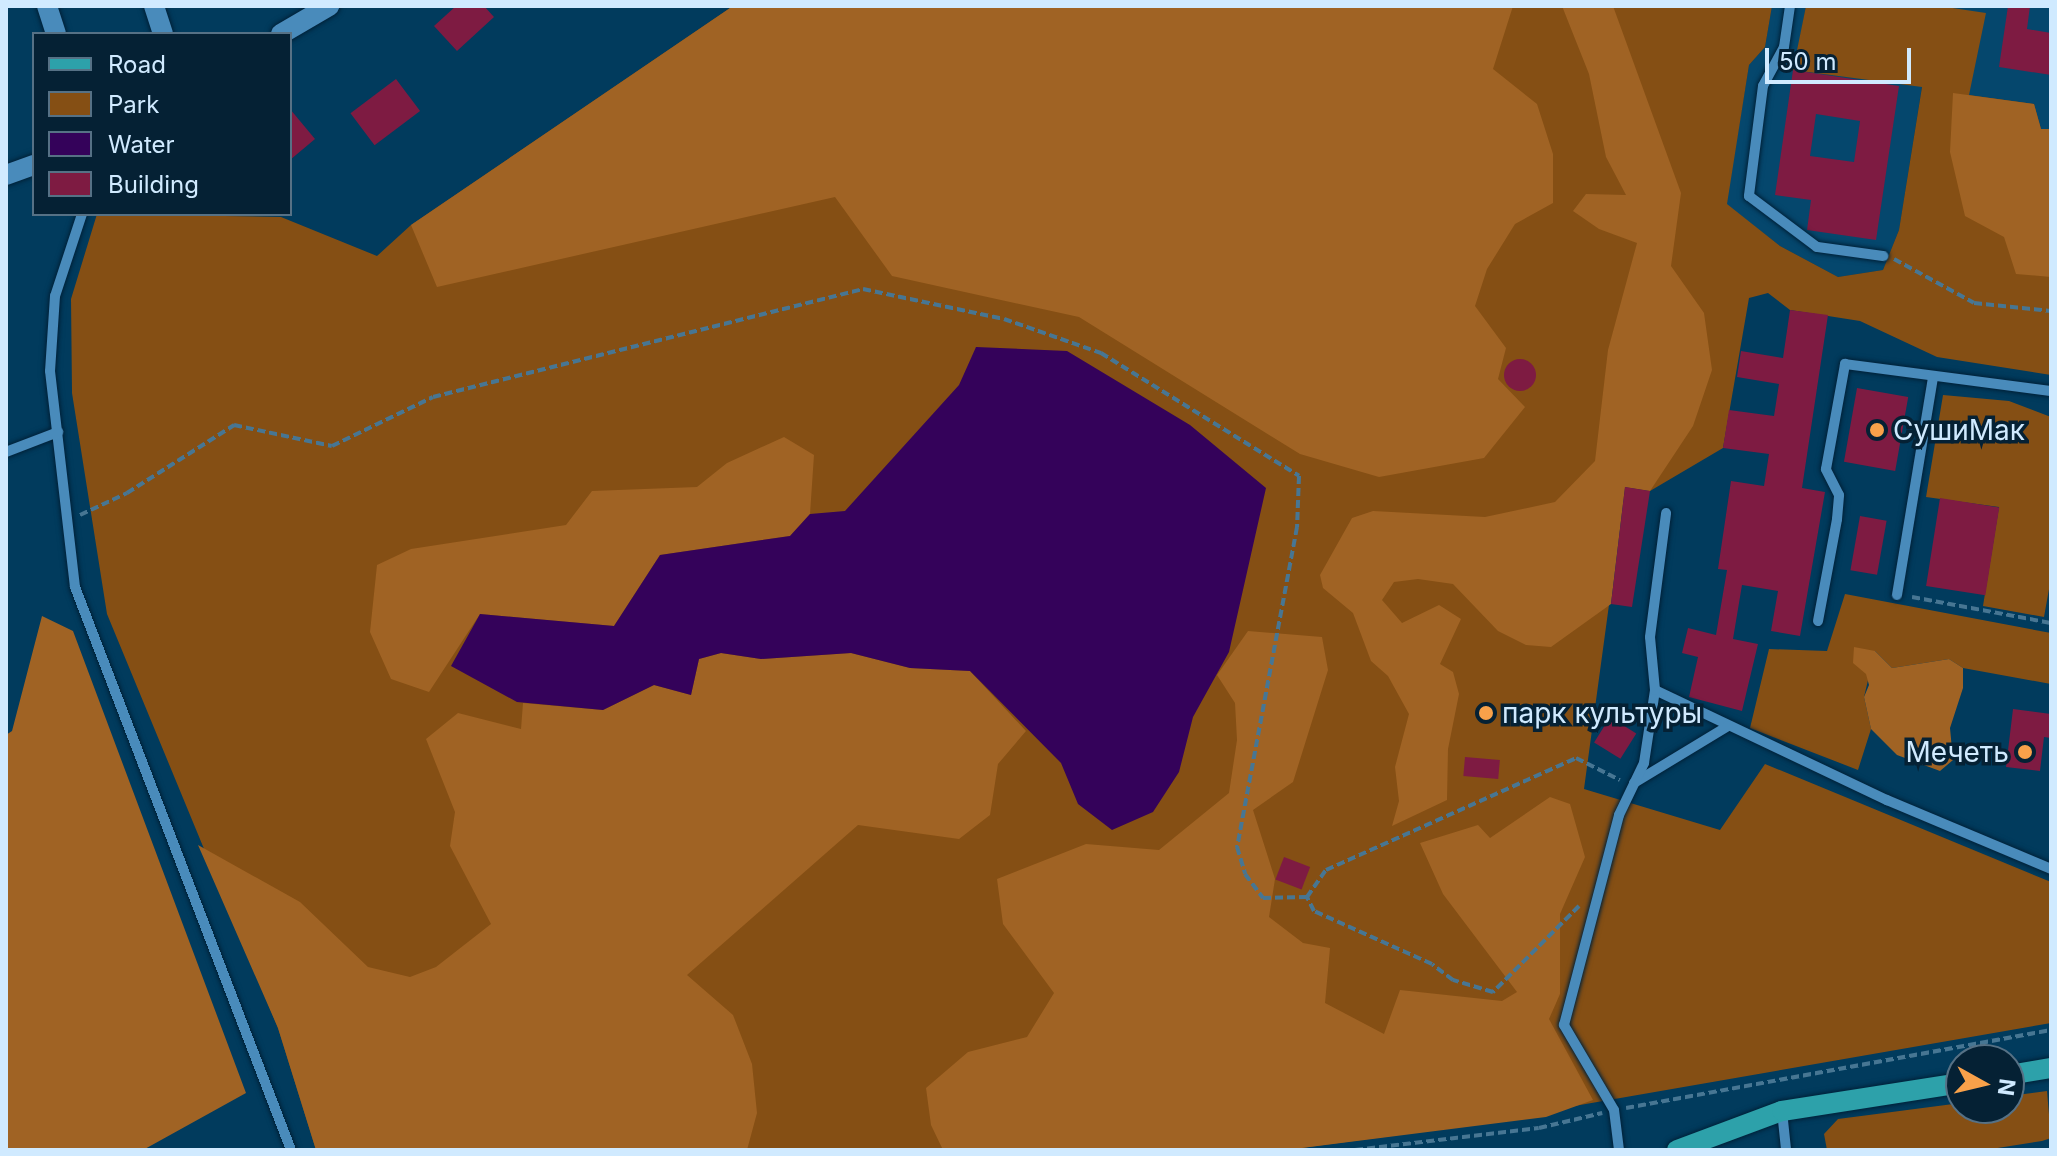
<!DOCTYPE html>
<html>
<head>
<meta charset="utf-8">
<style>
  body { margin:0 }
  #map { position:relative; width:2057px; height:1156px; overflow:hidden; background:#013b5d; font-family:Inter,sans-serif }
  div>[style] { position:absolute }
  .built>* { inset:0; background:#05476d }
  .green>* { inset:0; background:#854f14 }
  .forest>* { inset:0; background:#a06324 }
  .water>* { inset:0; background:#34025a }
  .building>* { inset:0; background:#7e1b42; transform-origin:0 0 }
  .round { border-radius:50% }
  .path>* { height:4px; margin-top:-2px; transform-origin:0; background:repeating-linear-gradient(90deg,#477693 0 8px,transparent 0 12px) }
  .roads { filter:drop-shadow(0 0 2px #002138) drop-shadow(0 0 2px #002138) }
  .service>* { height:10px; margin:-5px; padding:0 5px; transform-origin:5px; border-radius:5px; background:#498bbb }
  .minor>* { height:20px; margin:-10px; padding:0 10px; transform-origin:10px; border-radius:10px; background:#498bbb }
  .primary>* { height:20px; margin:-10px; padding:0 10px; transform-origin:10px; border-radius:10px; background:#2da1aa }
  .dots>* { width:22px; height:22px; translate:-50% -50%; box-sizing:border-box; border:4px solid #052134; border-radius:50% }
  span { translate:-50% -50%; white-space:nowrap; text-align:center; line-height:1.15; -webkit-text-stroke:7px #052134; paint-order:stroke }
  .poi-label { font-size:28px; color:#d0eaff }
  .left { translate:0 -50%; text-align:left }
  .right { translate:-100% -50%; text-align:right }
  .frame { position:absolute; inset:0; border:8px solid #d0eaff; pointer-events:none }
  .legend { position:absolute; left:32px; top:32px; width:260px; height:184px; box-sizing:border-box; background:#052134; border:2px solid #567185; margin:0; padding:10px 14px; list-style:none; font-size:24px; color:#d0eaff }
  .legend li { display:flex; align-items:center; gap:16px; height:40px }
  .legend b { width:40px; border:2px solid #567185 }
  .north { position:absolute; left:1945px; top:1044px; width:80px; height:80px; box-sizing:border-box; background:#052134; border:2px solid #567185; border-radius:50%; rotate:98deg; font-size:22px; font-weight:700; line-height:32px; text-align:center; color:#d0eaff }
  .north::after { content:''; display:block; margin:auto; width:28px; height:36px; background:#f8a14a; clip-path:polygon(50% 0,100% 100%,50% 72%,0 100%) }
  .scale { position:absolute; left:1765px; top:48px; width:146px; height:36px; box-sizing:border-box; border:4px solid #d0eaff; border-top:0; padding-left:10px; font-size:24px; line-height:28px; white-space:nowrap; color:#d0eaff; -webkit-text-stroke:6px #052134; paint-order:stroke }
</style>
</head>
<body>
<div id="map">
  <div class="built">
    <div style="clip-path:polygon(1772px 6px,1806px 6px,1794px 70px,1922px 86px,1899px 230px,1883px 270px,1838px 277px,1780px 246px,1726px 204px,1749px 65px,1765px 47px)"></div>
    <div style="clip-path:polygon(1939px 6px,2051px 6px,2051px 129px,2041px 129px,2034px 104px,1969px 95px)"></div>
  </div>
  <div class="green">
    <div style="clip-path:polygon(733px 6px,1772px 6px,1765px 47px,1749px 65px,1727px 204px,1780px 246px,1838px 277px,1883px 270px,1899px 230px,1922px 87px,1793px 70px,1806px 6px,1939px 6px,1986px 13px,1969px 95px,2034px 104px,2041px 129px,2051px 129px,2051px 375px,1937px 357px,1860px 321px,1790px 310px,1768px 293px,1749px 298px,1723px 448px,1650px 491px,1625px 487px,1584px 789px,1720px 830px,1765px 764px,2051px 882px,2051px 1023px,1436px 1130px,1286px 1150px,316px 1150px,278px 1028px,107px 614px,72px 393px,71px 299px,97px 214px,281px 217px,377px 256px,411px 225px)"></div>
    <div style="clip-path:polygon(1943px 395px,2009px 401px,2051px 417px,2051px 578px,2044px 617px,1983px 606px,1999px 507px,1926px 497px)"></div>
    <div style="clip-path:polygon(1845px 594px,2051px 633px,2051px 684px,1963px 668px,1949px 659px,1892px 668px,1875px 651px,1864px 697px,1871px 729px,1858px 770px,1750px 728px,1769px 649px,1827px 651px)"></div>
    <div style="clip-path:polygon(2047px 1091px,2051px 1138px,2042px 1141px,1985px 1150px,1827px 1150px,1824px 1134px,1838px 1119px,1961px 1103px,1961px 1108px,2009px 1108px,2009px 1096px)"></div>
  </div>
  <div class="forest">
    <div style="clip-path:polygon(733px 6px,1513px 6px,1493px 69px,1537px 104px,1553px 154px,1553px 203px,1515px 224px,1487px 269px,1475px 306px,1506px 348px,1498px 379px,1525px 407px,1484px 458px,1379px 477px,1300px 454px,1079px 317px,892px 276px,835px 197px,437px 287px,411px 225px)"></div>
    <div style="clip-path:polygon(1562px 6px,1613px 6px,1681px 193px,1671px 266px,1704px 313px,1712px 370px,1693px 426px,1650px 491px,1625px 487px,1611px 604px,1551px 647px,1526px 645px,1498px 631px,1453px 584px,1418px 579px,1394px 582px,1382px 600px,1402px 623px,1439px 605px,1461px 619px,1440px 664px,1453px 672px,1459px 694px,1448px 749px,1447px 800px,1392px 826px,1399px 801px,1395px 767px,1409px 714px,1388px 676px,1371px 661px,1353px 613px,1323px 588px,1320px 575px,1352px 518px,1373px 511px,1485px 517px,1555px 502px,1595px 461px,1608px 350px,1637px 243px,1599px 229px,1573px 211px,1586px 194px,1626px 195px,1606px 157px,1589px 74px)"></div>
    <div style="clip-path:polygon(1953px 93px,2034px 104px,2041px 129px,2051px 129px,2051px 277px,2016px 274px,2004px 237px,1965px 216px,1950px 152px)"></div>
    <div style="clip-path:polygon(784px 437px,814px 455px,810px 514px,790px 536px,660px 555px,614px 626px,480px 614px,429px 692px,391px 679px,370px 632px,377px 565px,411px 549px,566px 525px,592px 491px,697px 487px,727px 463px)"></div>
    <div style="clip-path:polygon(42px 616px,73px 631px,246px 1093px,143px 1150px,6px 1150px,6px 735px,12px 731px)"></div>
    <div style="clip-path:polygon(1248px 631px,1322px 637px,1328px 670px,1293px 782px,1253px 810px,1275px 879px,1269px 917px,1303px 943px,1330px 948px,1325px 1003px,1384px 1034px,1400px 990px,1502px 1001px,1517px 992px,1443px 894px,1420px 843px,1478px 825px,1490px 838px,1550px 797px,1570px 804px,1585px 857px,1560px 914px,1560px 994px,1549px 1019px,1593px 1100px,1546px 1117px,1286px 1150px,943px 1150px,931px 1125px,926px 1088px,968px 1052px,1027px 1037px,1054px 993px,1003px 924px,997px 879px,1086px 844px,1159px 850px,1229px 793px,1237px 740px,1235px 703px,1217px 675px)"></div>
    <div style="clip-path:polygon(1854px 647px,1875px 651px,1892px 668px,1949px 659px,1963px 668px,1963px 688px,1950px 728px,1953px 760px,1940px 771px,1897px 755px,1871px 729px,1864px 697px,1869px 685px,1866px 674px,1853px 663px)"></div>
    <div style="clip-path:polygon(721px 653px,761px 659px,851px 653px,910px 668px,970px 671px,1026px 731px,998px 764px,990px 815px,959px 839px,858px 825px,687px 975px,733px 1015px,752px 1064px,757px 1113px,747px 1150px,316px 1150px,278px 1028px,198px 845px,300px 902px,368px 967px,410px 977px,436px 967px,491px 924px,450px 846px,455px 812px,426px 739px,458px 713px,521px 729px,523px 703px,603px 710px,654px 685px,691px 695px,699px 659px)"></div>
  </div>
  <div class="water">
    <div style="clip-path:polygon(976px 347px,1067px 351px,1190px 425px,1266px 488px,1229px 652px,1193px 717px,1179px 772px,1153px 812px,1112px 830px,1078px 804px,1061px 763px,970px 671px,910px 668px,851px 653px,761px 659px,721px 653px,699px 659px,691px 695px,654px 685px,603px 710px,517px 702px,451px 666px,480px 614px,614px 626px,660px 555px,790px 536px,810px 514px,845px 511px,959px 385px)"></div>
  </div>
  <div class="building">
    <div style="clip-path:polygon(456px 6px,484px 6px,494px 17px,457px 51px,434px 26px)"></div>
    <div style="clip-path:polygon(2008px 6px,2030px 6px,2027px 29px,2051px 33px,2051px 75px,1999px 67px)"></div>
    <div style="clip-path:polygon(evenodd,1793px 70px,1899px 86px,1876px 240px,1807px 230px,1811px 200px,1775px 195px,1793px 70px,1816px 114px,1860px 121px,1854px 162px,1810px 156px,1816px 114px)"></div>
    <div style="left:396px;top:79px;width:40px;height:57px;rotate:53deg"></div>
    <div style="clip-path:polygon(290px 109px,315px 139px,290px 160px)"></div>
    <div style="clip-path:polygon(1790px 310px,1828px 315px,1802px 488px,1825px 492px,1800px 636px,1771px 631px,1778px 591px,1742px 585px,1733px 639px,1758px 644px,1742px 711px,1689px 697px,1698px 657px,1682px 653px,1688px 628px,1716px 635px,1727px 570px,1718px 569px,1731px 481px,1764px 486px,1769px 454px,1723px 448px,1729px 410px,1774px 416px,1779px 384px,1737px 377px,1741px 351px,1783px 358px)"></div>
    <div class="round" style="left:1504px;top:359px;width:32px;height:32px"></div>
    <div style="left:1857px;top:388px;width:52px;height:75px;rotate:10deg"></div>
    <div style="clip-path:polygon(1625px 487px,1650px 491px,1632px 607px,1611px 604px)"></div>
    <div style="left:1940px;top:498px;width:60px;height:89px;rotate:9deg"></div>
    <div style="left:1860px;top:516px;width:27px;height:55px;rotate:10deg"></div>
    <div style="clip-path:polygon(2013px 709px,2051px 714px,2051px 738px,2044px 737px,2040px 771px,2006px 767px)"></div>
    <div style="left:1610px;top:717px;width:31px;height:30px;rotate:32deg"></div>
    <div style="left:1465px;top:757px;width:35px;height:19px;rotate:5deg"></div>
    <div style="left:1284px;top:857px;width:28px;height:24px;rotate:21deg"></div>
  </div>
  <div class="path">
    <div style="left:1894px;top:259px;width:91px;rotate:28.8deg"></div>
    <div style="left:1974px;top:303px;width:77px;rotate:5.9deg"></div>
    <div style="left:80px;top:515px;width:52px;rotate:-25.1deg"></div>
    <div style="left:127px;top:493px;width:127px;rotate:-32.4deg"></div>
    <div style="left:234px;top:425px;width:100px;rotate:12.1deg"></div>
    <div style="left:332px;top:446px;width:112px;rotate:-25.9deg"></div>
    <div style="left:433px;top:397px;width:443px;rotate:-14.1deg"></div>
    <div style="left:863px;top:289px;width:144px;rotate:12deg"></div>
    <div style="left:1004px;top:319px;width:103px;rotate:19.3deg"></div>
    <div style="left:1101px;top:353px;width:233px;rotate:31.8deg"></div>
    <div style="left:1299px;top:476px;width:51px;rotate:92.2deg"></div>
    <div style="left:1297px;top:527px;width:326px;rotate:100.6deg"></div>
    <div style="left:1237px;top:847px;width:28px;rotate:73deg"></div>
    <div style="left:1245px;top:874px;width:30px;rotate:53deg"></div>
    <div style="left:1263px;top:898px;width:44px;rotate:-1.3deg"></div>
    <div style="left:1912px;top:597px;width:141px;rotate:10.6deg"></div>
    <div style="left:1579px;top:906px;width:122px;rotate:135deg"></div>
    <div style="left:1493px;top:992px;width:42px;rotate:-163.3deg"></div>
    <div style="left:1453px;top:980px;width:26px;rotate:-143deg"></div>
    <div style="left:1432px;top:964px;width:129px;rotate:-155.8deg"></div>
    <div style="left:1314px;top:911px;width:16px;rotate:-117deg"></div>
    <div style="left:1307px;top:897px;width:33px;rotate:-55deg"></div>
    <div style="left:1326px;top:870px;width:274px;rotate:-24.1deg"></div>
    <div style="left:1576px;top:758px;width:49px;rotate:26.6deg"></div>
    <div style="left:1626px;top:1108px;width:432px;rotate:-10.4deg"></div>
    <div style="left:1355px;top:1150px;width:185px;rotate:-6.8deg"></div>
    <div style="left:1539px;top:1128px;width:65px;rotate:-13.4deg"></div>
  </div>
  <div class="roads">
    <div class="service">
      <div style="left:1790px;top:6px;width:41px;rotate:98.3deg"></div>
      <div style="left:1784px;top:47px;width:44px;rotate:118.3deg"></div>
      <div style="left:1763px;top:86px;width:111px;rotate:97.3deg"></div>
      <div style="left:1749px;top:196px;width:85px;rotate:36.9deg"></div>
      <div style="left:1817px;top:247px;width:67px;rotate:7.8deg"></div>
      <div style="left:82px;top:214px;width:86px;rotate:108.2deg"></div>
      <div style="left:55px;top:296px;width:75px;rotate:93.8deg"></div>
      <div style="left:50px;top:371px;width:217px;rotate:83.4deg"></div>
      <div style="left:75px;top:587px;width:603px;rotate:69.01deg"></div>
      <div style="left:6px;top:452px;width:56px;rotate:-21deg"></div>
      <div style="left:1897px;top:595px;width:221px;rotate:-80.6deg"></div>
      <div style="left:1818px;top:621px;width:104px;rotate:-79.4deg"></div>
      <div style="left:1837px;top:519px;width:24px;rotate:-85deg"></div>
      <div style="left:1839px;top:495px;width:29px;rotate:-117deg"></div>
      <div style="left:1826px;top:469px;width:107px;rotate:-79.7deg"></div>
      <div style="left:1845px;top:364px;width:208px;rotate:7.5deg"></div>
      <div style="left:1655px;top:690px;width:257px;rotate:25.4deg"></div>
      <div style="left:1887px;top:800px;width:178px;rotate:22.8deg"></div>
      <div style="left:1634px;top:783px;width:110px;rotate:-31.2deg"></div>
      <div style="left:1782px;top:1111px;width:39px;rotate:84deg"></div>
      <div style="left:1619px;top:1150px;width:40px;rotate:-97.1deg"></div>
      <div style="left:1614px;top:1110px;width:99px;rotate:-120.5deg"></div>
      <div style="left:1564px;top:1025px;width:217px;rotate:-75.3deg"></div>
      <div style="left:1619px;top:815px;width:58px;rotate:-64.3deg"></div>
      <div style="left:1644px;top:763px;width:74px;rotate:-81.4deg"></div>
      <div style="left:1655px;top:690px;width:53px;rotate:-95.4deg"></div>
      <div style="left:1650px;top:637px;width:125px;rotate:-82.6deg"></div>
    </div>
    <div class="minor">
      <div style="left:47px;top:6px;width:29px;rotate:72deg"></div>
      <div style="left:154px;top:6px;width:29px;rotate:72deg"></div>
      <div style="left:281px;top:34px;width:56px;rotate:-30.3deg"></div>
      <div style="left:6px;top:175px;width:30px;rotate:-20deg"></div>
    </div>
    <div class="primary">
      <div style="left:2009px;top:1075px;width:43px;rotate:-9.5deg"></div>
      <div style="left:1677px;top:1150px;width:112px;rotate:-20.4deg"></div>
      <div style="left:1782px;top:1111px;width:181px;rotate:-8.9deg"></div>
    </div>
  </div>
  <div class="dots">
    <div style="left:1877px;top:430px;background:#f8a14a"></div>
    <div style="left:1486px;top:713px;background:#f8a14a"></div>
    <div style="left:2025px;top:752px;background:#f8a14a"></div>
  </div>
  <div class="poi-label">
    <span class="left" style="left:1893px;top:430px">СушиМак</span>
    <span class="left" style="left:1502px;top:713px">парк культуры</span>
    <span class="right" style="left:2009px;top:752px">Мечеть</span>
  </div>
  <div class="frame"></div>
  <ul class="legend">
  <li><b style="height:10px;background:#2da1aa"></b>Road</li>
  <li><b style="height:22px;background:#854f14"></b>Park</li>
  <li><b style="height:22px;background:#34025a"></b>Water</li>
  <li><b style="height:22px;background:#7e1b42"></b>Building</li>
  </ul>
  <div class="north">N</div>
  <div class="scale">50 m</div>
</div>
</body>
</html>
